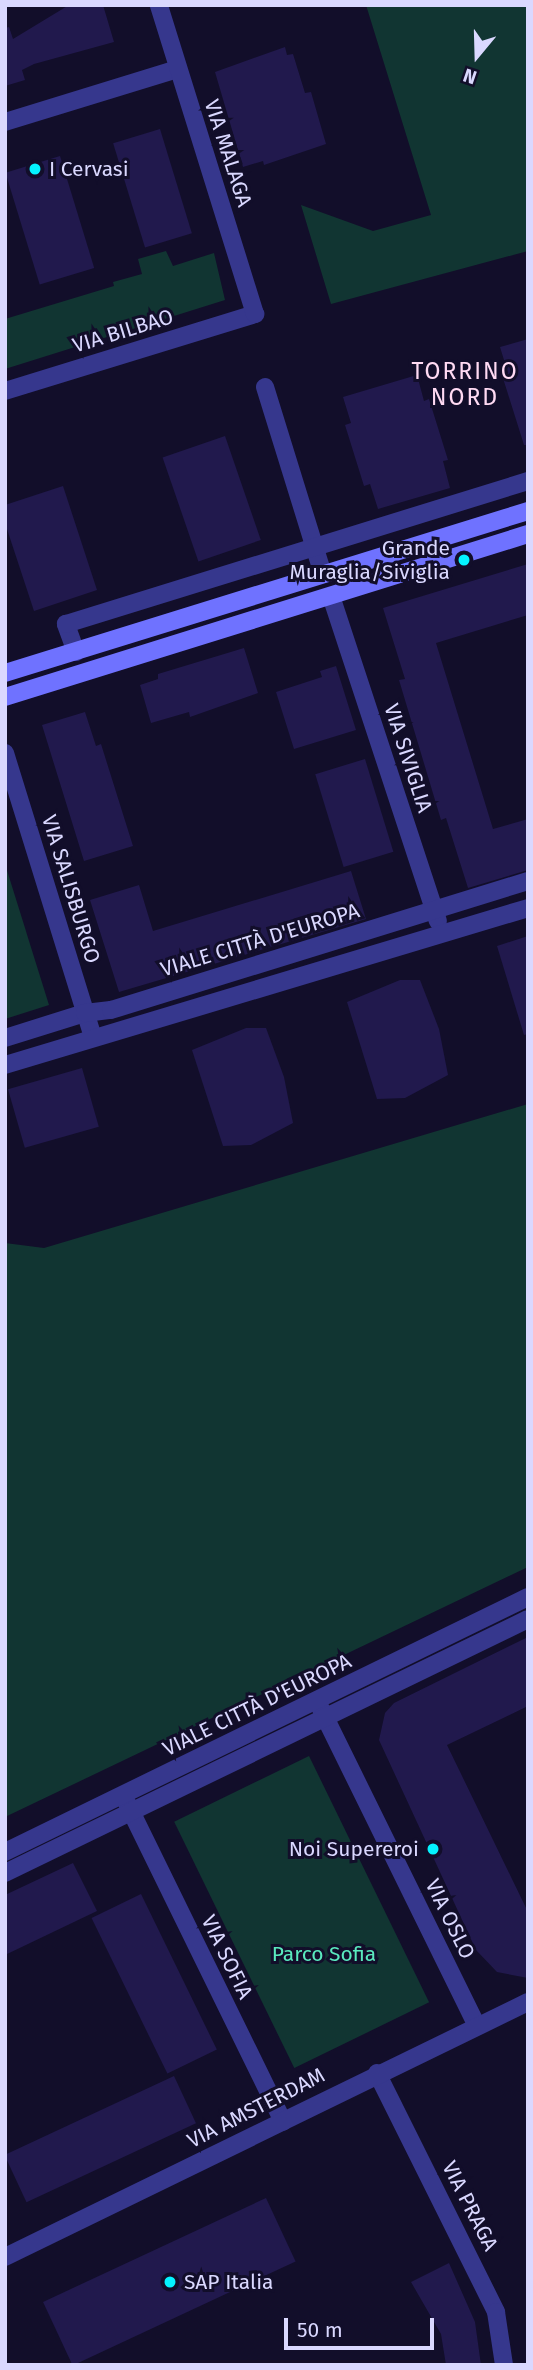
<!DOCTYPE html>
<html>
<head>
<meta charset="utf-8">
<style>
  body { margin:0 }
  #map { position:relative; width:533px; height:2370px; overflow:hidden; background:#120e2a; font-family:"Fira Sans",sans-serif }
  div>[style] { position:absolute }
  .green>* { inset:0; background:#113532; transform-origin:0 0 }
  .building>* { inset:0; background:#21194d; transform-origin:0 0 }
  .street>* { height:18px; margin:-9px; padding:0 9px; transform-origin:9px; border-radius:9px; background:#36378d }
  .secondary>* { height:18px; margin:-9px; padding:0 9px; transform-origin:9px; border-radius:9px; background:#6f72ff }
  .dots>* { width:19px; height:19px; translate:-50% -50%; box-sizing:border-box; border:4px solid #120e2a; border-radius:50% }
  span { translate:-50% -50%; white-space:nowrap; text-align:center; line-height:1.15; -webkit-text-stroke:6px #120e2a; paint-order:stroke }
  .street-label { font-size:21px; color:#dad8ff }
  .poi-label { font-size:21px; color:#dad8ff }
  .left { translate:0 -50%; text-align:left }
  .right { translate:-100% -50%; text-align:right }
  .park-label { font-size:21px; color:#5ae9be }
  .neighbourhood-label { font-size:23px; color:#ffdaf3; letter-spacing:2px }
  .frame { position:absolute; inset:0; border:7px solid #dad8ff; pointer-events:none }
  .north { position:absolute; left:442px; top:21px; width:70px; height:70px; -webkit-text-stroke:5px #120e2a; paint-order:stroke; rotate:199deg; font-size:19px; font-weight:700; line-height:28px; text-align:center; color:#dad8ff }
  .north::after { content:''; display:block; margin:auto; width:24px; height:32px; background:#dad8ff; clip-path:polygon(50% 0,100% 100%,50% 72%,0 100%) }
  .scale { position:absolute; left:284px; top:2318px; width:150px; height:32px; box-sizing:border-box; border:4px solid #dad8ff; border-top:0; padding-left:9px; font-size:21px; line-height:24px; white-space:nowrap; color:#dad8ff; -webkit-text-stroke:5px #120e2a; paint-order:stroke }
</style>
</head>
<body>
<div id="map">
  <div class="green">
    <div style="clip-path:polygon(366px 5px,528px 5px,528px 251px,331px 304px,301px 205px,373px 231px,431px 215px)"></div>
    <div style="clip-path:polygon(166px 251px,173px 266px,214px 253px,225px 300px,5px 369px,5px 319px,114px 286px,113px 282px,142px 274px,138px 259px)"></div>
    <div style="clip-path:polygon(5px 864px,49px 1005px,5px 1019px)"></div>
    <div style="clip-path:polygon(528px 1104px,528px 1567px,5px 1817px,5px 1243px,44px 1248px)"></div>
    <div style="left:309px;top:1756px;width:274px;height:150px;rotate:64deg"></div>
  </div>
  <div class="building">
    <div style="clip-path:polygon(69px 5px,103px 5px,114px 42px,34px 64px,22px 70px,25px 80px,5px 86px,5px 28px,9px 27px,13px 39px)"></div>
    <div style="clip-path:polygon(285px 47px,287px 55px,293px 54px,305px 93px,311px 92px,326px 144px,264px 165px,263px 161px,243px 167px,215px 72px)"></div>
    <div style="left:160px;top:129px;width:109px;height:49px;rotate:73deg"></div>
    <div style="left:60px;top:156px;width:117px;height:57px;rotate:73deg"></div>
    <div style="clip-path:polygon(528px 339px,528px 445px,524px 445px,502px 375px,508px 373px,500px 347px)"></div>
    <div style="clip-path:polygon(417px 375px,424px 401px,429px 399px,448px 460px,443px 461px,450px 488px,378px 509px,370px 484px,364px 486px,345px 425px,351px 423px,343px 397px)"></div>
    <div style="left:225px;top:436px;width:110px;height:66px;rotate:71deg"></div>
    <div style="clip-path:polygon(63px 486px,97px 590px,34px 611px,5px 523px,5px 505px)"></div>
    <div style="clip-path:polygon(528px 564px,528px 615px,436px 643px,493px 829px,528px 819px,528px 870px,468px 888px,446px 818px,441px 820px,399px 680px,405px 679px,383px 608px)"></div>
    <div style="clip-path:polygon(244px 648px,258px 693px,190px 717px,189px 712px,151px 723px,140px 685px,158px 679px,158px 674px)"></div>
    <div style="clip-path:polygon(336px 666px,356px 730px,294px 749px,276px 692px,322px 677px,320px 671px)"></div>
    <div style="clip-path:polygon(85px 712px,96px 746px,101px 744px,133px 846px,84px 861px,42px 725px)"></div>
    <div style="left:365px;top:759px;width:97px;height:52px;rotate:73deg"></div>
    <div style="clip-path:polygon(351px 871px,366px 919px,119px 992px,90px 900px,139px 885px,153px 931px)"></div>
    <div style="clip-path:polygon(528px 936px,528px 1034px,524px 1035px,497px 946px)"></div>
    <div style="clip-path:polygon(400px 980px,420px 980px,439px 1029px,448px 1075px,405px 1098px,377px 1099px,347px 1002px)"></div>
    <div style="clip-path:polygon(246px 1028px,266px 1028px,284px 1077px,293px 1123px,251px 1145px,223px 1146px,192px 1050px)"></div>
    <div style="left:82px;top:1068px;width:61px;height:77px;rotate:74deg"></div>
    <div style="clip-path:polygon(528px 1637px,528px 1706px,447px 1745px,528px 1912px,528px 1978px,497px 1972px,476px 1950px,379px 1740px,385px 1713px,394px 1703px)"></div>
    <div style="clip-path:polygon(73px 1863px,97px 1911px,5px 1955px,5px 1895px)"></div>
    <div style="left:141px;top:1894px;width:173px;height:55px;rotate:64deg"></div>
    <div style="left:174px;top:2076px;width:52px;height:187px;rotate:65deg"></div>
    <div style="left:266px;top:2198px;width:70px;height:246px;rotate:65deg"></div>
    <div style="clip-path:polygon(449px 2263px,475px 2322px,481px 2365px,446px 2365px,441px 2334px,411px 2282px)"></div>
  </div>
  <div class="street">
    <div style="left:5px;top:122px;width:180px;rotate:-17.1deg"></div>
    <div style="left:265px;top:387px;width:196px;rotate:72.8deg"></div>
    <div style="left:5px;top:391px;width:262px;rotate:-17.1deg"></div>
    <div style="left:255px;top:314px;width:324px;rotate:-107.3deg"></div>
    <div style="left:331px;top:596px;width:342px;rotate:71.8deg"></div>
    <div style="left:76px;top:652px;width:30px;rotate:-110deg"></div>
    <div style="left:66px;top:624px;width:484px;rotate:-17.2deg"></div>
    <div style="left:5px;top:753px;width:298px;rotate:72.8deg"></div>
    <div style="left:5px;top:1038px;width:84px;rotate:-17.4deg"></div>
    <div style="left:85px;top:1013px;width:26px;rotate:-7deg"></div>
    <div style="left:111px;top:1010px;width:436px;rotate:-17.2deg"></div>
    <div style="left:5px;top:1065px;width:546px;rotate:-16.71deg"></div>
    <div style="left:321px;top:1709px;width:353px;rotate:63.8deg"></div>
    <div style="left:126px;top:1801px;width:357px;rotate:63.9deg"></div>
    <div style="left:5px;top:1852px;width:582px;rotate:-25.99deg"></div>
    <div style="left:5px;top:1873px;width:581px;rotate:-25.9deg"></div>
    <div style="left:377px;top:2073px;width:267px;rotate:63.5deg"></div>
    <div style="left:496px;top:2312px;width:54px;rotate:81.4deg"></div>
    <div style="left:5px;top:2257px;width:582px;rotate:-25.99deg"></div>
  </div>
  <div class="secondary">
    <div style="left:5px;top:673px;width:548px;rotate:-17.21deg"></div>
    <div style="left:5px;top:697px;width:548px;rotate:-17.31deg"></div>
  </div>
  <div class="dots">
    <div style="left:35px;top:169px;background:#04f3ff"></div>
    <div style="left:464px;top:560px;background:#04f3ff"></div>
    <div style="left:433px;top:1849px;background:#04f3ff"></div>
    <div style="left:170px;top:2282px;background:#04f3ff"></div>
  </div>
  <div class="street-label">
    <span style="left:228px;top:153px;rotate:72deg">VIA MALAGA</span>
    <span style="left:123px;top:331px;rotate:-17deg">VIA BILBAO</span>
    <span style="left:408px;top:758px;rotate:72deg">VIA SIVIGLIA</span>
    <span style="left:71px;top:889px;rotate:73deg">VIA SALISBURGO</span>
    <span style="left:260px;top:940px;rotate:-17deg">VIALE CITTÀ D'EUROPA</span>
    <span style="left:257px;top:1705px;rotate:-26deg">VIALE CITTÀ D'EUROPA</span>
    <span style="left:450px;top:1919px;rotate:64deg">VIA OSLO</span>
    <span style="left:227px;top:1957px;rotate:64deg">VIA SOFIA</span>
    <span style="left:256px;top:2108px;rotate:-27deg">VIA AMSTERDAM</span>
    <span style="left:470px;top:2206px;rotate:63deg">VIA PRAGA</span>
  </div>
  <div class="poi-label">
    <span class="left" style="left:49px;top:169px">I Cervasi</span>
    <span class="right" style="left:450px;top:560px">Grande<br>Muraglia/Siviglia</span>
    <span class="right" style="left:419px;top:1849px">Noi Supereroi</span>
    <span class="left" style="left:184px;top:2282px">SAP Italia</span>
  </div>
  <div class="park-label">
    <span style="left:324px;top:1954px">Parco Sofia</span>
  </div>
  <div class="neighbourhood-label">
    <span style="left:465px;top:384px">TORRINO<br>NORD</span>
  </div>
  <div class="frame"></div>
  <div class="north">N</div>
  <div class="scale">50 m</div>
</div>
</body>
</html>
